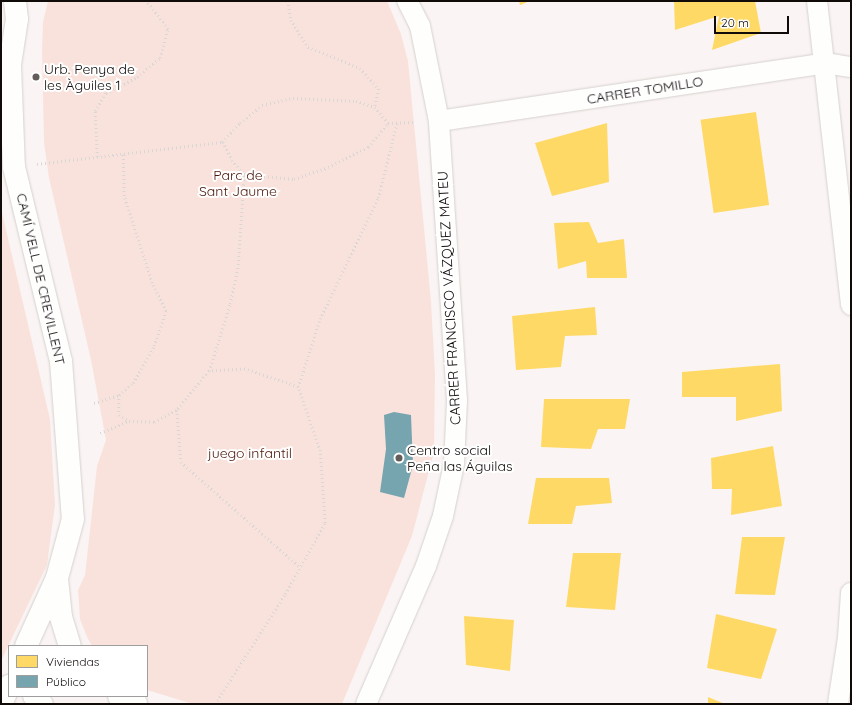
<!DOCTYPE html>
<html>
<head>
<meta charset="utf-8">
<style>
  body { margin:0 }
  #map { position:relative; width:852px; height:705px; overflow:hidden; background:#faf5f4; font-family:Quicksand,sans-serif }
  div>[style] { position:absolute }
  .green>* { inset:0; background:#fae2dc }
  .homes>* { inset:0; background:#ffd966; transform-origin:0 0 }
  .public>* { inset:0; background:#76a5af }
  .path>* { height:2.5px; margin-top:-1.25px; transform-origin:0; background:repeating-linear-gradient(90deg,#d9d7d6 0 1px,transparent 0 4px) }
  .roads { filter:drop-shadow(0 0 1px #d6d0ce) drop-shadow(0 0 1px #d6d0ce) }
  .street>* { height:20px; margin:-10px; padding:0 10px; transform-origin:10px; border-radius:10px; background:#fefefd }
  .secondary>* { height:22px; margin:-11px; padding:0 11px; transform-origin:11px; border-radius:11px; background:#fefefd }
  .dots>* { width:11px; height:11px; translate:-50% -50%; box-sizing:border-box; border:2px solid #fff; border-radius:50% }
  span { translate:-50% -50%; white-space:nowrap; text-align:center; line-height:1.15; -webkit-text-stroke:4px #fff; paint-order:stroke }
  .poi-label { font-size:14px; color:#100b09 }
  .left { translate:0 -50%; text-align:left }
  .street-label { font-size:14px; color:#100b09 }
  .park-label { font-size:14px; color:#4a1608 }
  .frame { position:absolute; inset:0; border:2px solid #100b09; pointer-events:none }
  .legend { position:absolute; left:8px; top:645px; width:140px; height:52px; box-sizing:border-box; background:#fff; border:1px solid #9f9d9d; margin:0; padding:5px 7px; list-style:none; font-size:12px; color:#100b09 }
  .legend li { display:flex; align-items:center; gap:8px; height:20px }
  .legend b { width:20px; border:1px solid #9f9d9d }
  .scale { position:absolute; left:714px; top:16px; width:75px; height:18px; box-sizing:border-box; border:2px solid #100b09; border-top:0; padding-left:5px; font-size:12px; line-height:14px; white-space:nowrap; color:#100b09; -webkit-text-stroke:3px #fff; paint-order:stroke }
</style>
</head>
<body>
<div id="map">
  <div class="green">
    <div style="clip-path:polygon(48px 1px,387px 1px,401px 34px,408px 61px,431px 301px,435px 374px,434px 452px,412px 536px,342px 704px,193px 704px,147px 690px,147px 646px,92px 646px,87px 637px,80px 619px,78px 590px,85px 575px,97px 466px,106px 440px,91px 360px,49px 178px,44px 143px,42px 49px,43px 22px)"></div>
    <div style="clip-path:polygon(1px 208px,50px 419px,55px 505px,47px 565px,1px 661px)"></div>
  </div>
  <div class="homes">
    <div style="clip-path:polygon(519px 1px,530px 1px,520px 5px)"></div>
    <div style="clip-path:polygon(674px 1px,755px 1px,761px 33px,712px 50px,719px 16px,675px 30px)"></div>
    <div style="left:756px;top:112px;width:94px;height:56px;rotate:82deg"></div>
    <div style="clip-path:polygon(607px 123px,609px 182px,552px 196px,535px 143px)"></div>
    <div style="clip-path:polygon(589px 222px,598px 243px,624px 239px,627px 278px,587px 278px,586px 261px,558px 269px,554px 223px)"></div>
    <div style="clip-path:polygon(595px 307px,597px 335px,565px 336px,561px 367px,516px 370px,512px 316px)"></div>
    <div style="clip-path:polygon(780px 364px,782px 411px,736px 421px,736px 397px,682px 397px,682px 372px)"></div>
    <div style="clip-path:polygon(544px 399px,630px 399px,625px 429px,598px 429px,591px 449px,541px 447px)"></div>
    <div style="clip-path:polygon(773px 446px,782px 506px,731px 515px,732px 489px,712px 489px,711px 458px)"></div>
    <div style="clip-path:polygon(536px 478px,609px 478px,612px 503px,576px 506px,572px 524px,528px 524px)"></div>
    <div style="clip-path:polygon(742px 537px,785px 537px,775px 595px,735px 594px)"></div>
    <div style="clip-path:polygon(573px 553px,621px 553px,615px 610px,566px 607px)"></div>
    <div style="clip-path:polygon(716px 614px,777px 629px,761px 679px,707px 668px)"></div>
    <div style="clip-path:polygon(464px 616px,514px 620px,510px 671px,466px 665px)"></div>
    <div style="clip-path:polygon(708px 697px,725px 704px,708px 704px)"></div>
  </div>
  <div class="public">
    <div style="clip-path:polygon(394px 412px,411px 415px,413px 465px,404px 498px,380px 492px,386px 449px,384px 415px)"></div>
  </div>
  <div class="path">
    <div style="left:288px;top:1px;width:19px;rotate:81deg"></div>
    <div style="left:291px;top:20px;width:32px;rotate:58deg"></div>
    <div style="left:308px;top:47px;width:56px;rotate:22deg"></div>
    <div style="left:360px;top:68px;width:28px;rotate:48deg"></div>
    <div style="left:379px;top:89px;width:18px;rotate:103deg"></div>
    <div style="left:223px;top:142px;width:20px;rotate:63deg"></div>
    <div style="left:232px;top:160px;width:18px;rotate:49deg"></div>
    <div style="left:244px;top:174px;width:50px;rotate:5.7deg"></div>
    <div style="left:294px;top:179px;width:36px;rotate:-19deg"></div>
    <div style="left:328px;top:167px;width:45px;rotate:-26.6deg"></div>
    <div style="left:368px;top:147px;width:31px;rotate:-50deg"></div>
    <div style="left:97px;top:157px;width:46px;rotate:-92.5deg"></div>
    <div style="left:95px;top:111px;width:21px;rotate:-59deg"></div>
    <div style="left:106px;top:93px;width:35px;rotate:-27deg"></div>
    <div style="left:137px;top:77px;width:30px;rotate:-40deg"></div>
    <div style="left:160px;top:58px;width:30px;rotate:-75deg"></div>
    <div style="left:168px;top:29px;width:36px;rotate:-128deg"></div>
    <div style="left:37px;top:164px;width:186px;rotate:-6.8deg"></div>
    <div style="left:222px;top:142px;width:26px;rotate:-47deg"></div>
    <div style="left:240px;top:123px;width:28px;rotate:-39deg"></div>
    <div style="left:262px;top:105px;width:32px;rotate:-13deg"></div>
    <div style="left:293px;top:98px;width:63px;rotate:2.7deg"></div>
    <div style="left:356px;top:101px;width:20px;rotate:18deg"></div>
    <div style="left:375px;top:107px;width:21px;rotate:51deg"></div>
    <div style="left:388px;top:123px;width:28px;rotate:-2deg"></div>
    <div style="left:209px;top:371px;width:70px;rotate:-72.6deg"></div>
    <div style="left:230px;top:304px;width:40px;rotate:-78deg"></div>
    <div style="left:238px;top:265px;width:91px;rotate:-86.2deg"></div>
    <div style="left:298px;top:387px;width:56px;rotate:-161.2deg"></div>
    <div style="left:245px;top:369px;width:36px;rotate:177deg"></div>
    <div style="left:209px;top:371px;width:50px;rotate:129.4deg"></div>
    <div style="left:177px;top:410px;width:52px;rotate:85.6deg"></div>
    <div style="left:181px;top:462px;width:159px;rotate:41.4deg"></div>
    <div style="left:119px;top:395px;width:20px;rotate:90deg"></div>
    <div style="left:119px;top:415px;width:12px;rotate:31deg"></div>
    <div style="left:129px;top:421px;width:25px;rotate:2deg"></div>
    <div style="left:154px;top:422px;width:26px;rotate:-28deg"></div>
    <div style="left:94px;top:403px;width:26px;rotate:-18deg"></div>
    <div style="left:119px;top:395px;width:18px;rotate:-41deg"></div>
    <div style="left:133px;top:383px;width:43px;rotate:-60.4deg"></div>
    <div style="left:154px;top:346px;width:37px;rotate:-71deg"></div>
    <div style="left:166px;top:311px;width:31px;rotate:-117deg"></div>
    <div style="left:152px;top:283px;width:91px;rotate:-107.8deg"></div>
    <div style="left:124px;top:196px;width:42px;rotate:-91.4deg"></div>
    <div style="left:100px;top:433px;width:30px;rotate:-23deg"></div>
    <div style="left:215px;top:704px;width:130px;rotate:-57.5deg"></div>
    <div style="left:285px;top:594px;width:81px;rotate:-60.6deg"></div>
    <div style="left:325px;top:523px;width:72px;rotate:-94deg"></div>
    <div style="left:320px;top:451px;width:68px;rotate:-109deg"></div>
    <div style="left:298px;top:387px;width:71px;rotate:-72.1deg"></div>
    <div style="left:320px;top:319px;width:134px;rotate:-64.4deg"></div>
    <div style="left:378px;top:198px;width:77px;rotate:-75.8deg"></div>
  </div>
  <div class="roads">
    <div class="street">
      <div style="left:817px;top:1px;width:306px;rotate:83.6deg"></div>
      <div style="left:439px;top:121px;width:390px;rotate:-8.5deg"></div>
      <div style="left:825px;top:63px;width:26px;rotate:9deg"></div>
      <div style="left:33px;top:696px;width:13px;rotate:39deg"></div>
      <div style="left:366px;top:704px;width:150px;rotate:-66.5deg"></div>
      <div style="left:426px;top:566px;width:53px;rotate:-71.2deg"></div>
      <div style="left:443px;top:516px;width:53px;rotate:-78.1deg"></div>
      <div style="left:454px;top:464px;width:63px;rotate:-87.3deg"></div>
      <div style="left:457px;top:401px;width:281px;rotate:-93.7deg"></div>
      <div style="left:439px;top:121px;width:97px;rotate:-101.3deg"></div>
      <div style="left:420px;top:26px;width:28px;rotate:-117deg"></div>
      <div style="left:838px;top:704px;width:67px;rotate:-81.4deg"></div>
      <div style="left:848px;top:638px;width:45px;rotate:-86.2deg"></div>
    </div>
    <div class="secondary">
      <div style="left:15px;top:1px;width:18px;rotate:84deg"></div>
      <div style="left:17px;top:19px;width:47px;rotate:98.7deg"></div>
      <div style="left:10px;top:65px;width:102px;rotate:87.8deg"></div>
      <div style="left:14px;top:167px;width:200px;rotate:76.4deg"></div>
      <div style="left:61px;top:361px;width:158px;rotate:85.7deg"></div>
      <div style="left:73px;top:519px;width:61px;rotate:105.2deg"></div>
      <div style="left:57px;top:578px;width:75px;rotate:114.5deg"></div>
      <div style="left:57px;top:579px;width:38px;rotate:84deg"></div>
      <div style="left:61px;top:617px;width:30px;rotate:73deg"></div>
      <div style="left:119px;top:696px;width:19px;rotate:25deg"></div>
      <div style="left:1px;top:704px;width:20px;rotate:-66deg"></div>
    </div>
  </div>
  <div class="dots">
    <div style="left:36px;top:77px;background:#625d5b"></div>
    <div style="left:399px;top:458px;background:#625d5b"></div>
  </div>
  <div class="poi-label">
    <span class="left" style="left:44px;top:77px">Urb. Penya de<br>les Àguiles 1</span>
    <span class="left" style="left:407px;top:458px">Centro social<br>Peña las Águilas</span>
  </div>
  <div class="street-label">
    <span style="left:645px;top:90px;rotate:-9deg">CARRER TOMILLO</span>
    <span style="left:41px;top:279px;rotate:77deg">CAMÍ VELL DE CREVILLENT</span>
    <span style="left:449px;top:298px;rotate:-93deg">CARRER FRANCISCO VÁZQUEZ MATEU</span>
  </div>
  <div class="park-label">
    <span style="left:238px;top:183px">Parc de<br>Sant Jaume</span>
    <span style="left:250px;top:453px">juego infantil</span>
  </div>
  <div class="frame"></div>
  <ul class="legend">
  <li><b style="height:11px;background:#ffd966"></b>Viviendas</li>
  <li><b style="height:11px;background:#76a5af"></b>Público</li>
  </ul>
  <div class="scale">20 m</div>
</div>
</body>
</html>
